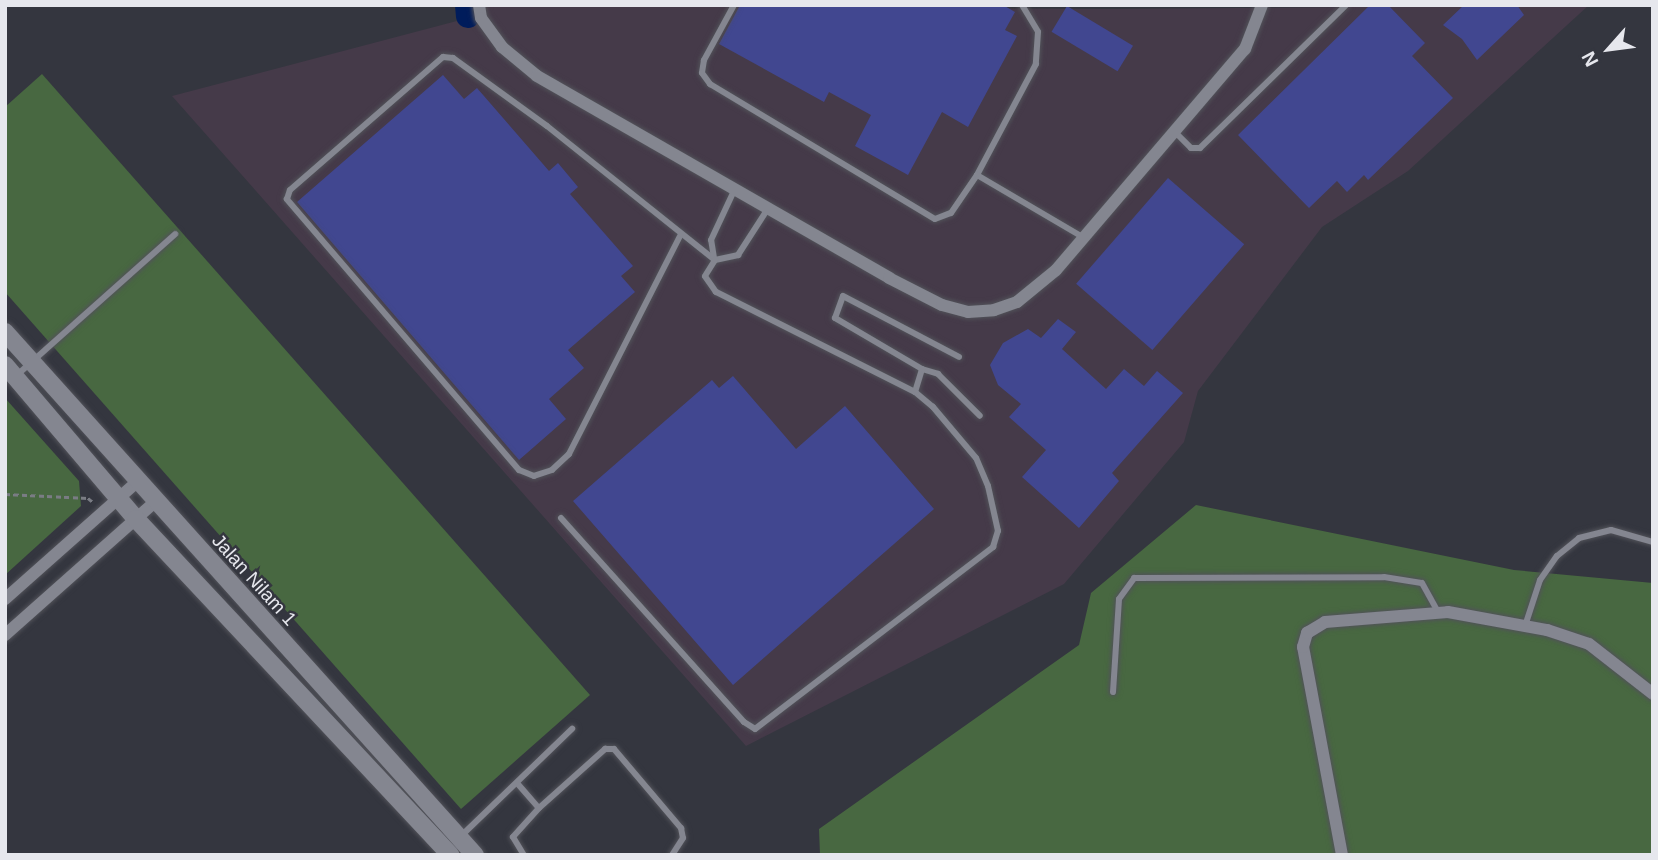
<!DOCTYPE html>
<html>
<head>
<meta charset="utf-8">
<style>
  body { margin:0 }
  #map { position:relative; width:1658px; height:860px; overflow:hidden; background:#34363f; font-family:Helvetica,sans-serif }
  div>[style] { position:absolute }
  .industrial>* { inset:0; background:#453a49 }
  .green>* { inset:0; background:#486841 }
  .river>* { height:24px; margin:-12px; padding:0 12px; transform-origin:12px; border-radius:12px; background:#001c5b }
  .building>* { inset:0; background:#414790; transform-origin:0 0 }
  .path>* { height:2.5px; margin-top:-1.25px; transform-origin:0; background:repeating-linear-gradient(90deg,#7a7c84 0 5px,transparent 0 8.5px) }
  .roads { filter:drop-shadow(0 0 2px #515259) drop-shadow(0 0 2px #515259) }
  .lane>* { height:6px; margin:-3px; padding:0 3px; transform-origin:3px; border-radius:3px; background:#848690 }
  .street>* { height:12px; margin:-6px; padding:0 6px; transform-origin:6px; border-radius:6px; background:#848690 }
  .secondary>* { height:18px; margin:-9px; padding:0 9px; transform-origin:9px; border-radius:9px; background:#848690 }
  span { translate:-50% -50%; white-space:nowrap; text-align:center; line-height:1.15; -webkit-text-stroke:5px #34363f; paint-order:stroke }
  .street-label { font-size:19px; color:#e6e7ed }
  .frame { position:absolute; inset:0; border:7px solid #e6e7ed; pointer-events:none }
  .north { position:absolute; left:1574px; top:14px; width:70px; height:70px; -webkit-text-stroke:5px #34363f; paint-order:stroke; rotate:242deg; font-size:19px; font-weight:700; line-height:28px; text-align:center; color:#e6e7ed }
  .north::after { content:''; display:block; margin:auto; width:24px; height:32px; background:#e6e7ed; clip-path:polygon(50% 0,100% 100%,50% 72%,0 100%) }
</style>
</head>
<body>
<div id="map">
  <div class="industrial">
    <div style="clip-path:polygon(471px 5px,1110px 9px,1589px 5px,1408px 171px,1322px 227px,1198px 391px,1184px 442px,1064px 584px,746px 746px,172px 96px,472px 17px)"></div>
  </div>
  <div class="green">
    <div style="clip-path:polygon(42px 74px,590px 695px,461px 809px,5px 292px,5px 107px)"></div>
    <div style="clip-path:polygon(5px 398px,79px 481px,81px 506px,5px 575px)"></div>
    <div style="clip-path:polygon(1196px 505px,1514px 570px,1653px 583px,1653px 855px,820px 855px,819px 829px,1079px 645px,1091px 593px)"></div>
  </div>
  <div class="river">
    <div style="left:467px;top:5px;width:11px;rotate:85deg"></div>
  </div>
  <div class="building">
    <div style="clip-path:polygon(740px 5px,1003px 5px,1015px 12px,1005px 30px,1017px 36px,968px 127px,942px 112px,908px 175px,855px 146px,871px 115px,829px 92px,824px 102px,719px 44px)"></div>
    <div style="clip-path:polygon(1370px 5px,1388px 5px,1425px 43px,1412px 56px,1453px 98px,1368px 180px,1364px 175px,1347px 192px,1337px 181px,1309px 208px,1238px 135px)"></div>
    <div style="clip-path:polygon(1464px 5px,1517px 5px,1524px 15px,1477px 60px,1462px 39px,1443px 25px)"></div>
    <div style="left:1067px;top:6px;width:77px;height:30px;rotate:31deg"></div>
    <div style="clip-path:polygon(443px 75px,464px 99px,477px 88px,549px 171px,558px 163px,578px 187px,570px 194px,633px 266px,621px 276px,635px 292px,568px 350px,584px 368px,549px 399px,566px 419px,519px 460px,297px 202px)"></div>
    <div style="left:1168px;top:178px;width:101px;height:140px;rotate:41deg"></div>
    <div style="clip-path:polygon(1058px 319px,1076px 332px,1062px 349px,1106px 389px,1124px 369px,1144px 386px,1157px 371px,1183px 393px,1112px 473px,1119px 481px,1079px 528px,1022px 477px,1046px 450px,1009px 417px,1021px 404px,998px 385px,990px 365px,1003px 343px,1028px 329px,1041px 338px)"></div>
    <div style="clip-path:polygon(733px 376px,796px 449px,845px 406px,934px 509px,733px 685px,573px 501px,712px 380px,719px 388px)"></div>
  </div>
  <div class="path">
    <div style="left:5px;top:494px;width:83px;rotate:2.8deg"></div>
    <div style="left:88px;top:498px;width:6px;rotate:39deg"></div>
  </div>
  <div class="roads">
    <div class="lane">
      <div style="left:734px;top:5px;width:63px;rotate:118.6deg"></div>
      <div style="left:704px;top:60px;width:13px;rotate:99deg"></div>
      <div style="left:702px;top:73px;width:14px;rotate:54deg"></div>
      <div style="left:710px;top:84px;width:262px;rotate:31deg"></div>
      <div style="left:935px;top:219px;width:17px;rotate:-21deg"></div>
      <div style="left:951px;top:213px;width:46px;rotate:-55.6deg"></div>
      <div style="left:1022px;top:5px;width:31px;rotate:59deg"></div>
      <div style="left:1038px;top:32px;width:32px;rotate:94deg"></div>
      <div style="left:1036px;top:64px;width:126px;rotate:118deg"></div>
      <div style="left:977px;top:175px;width:121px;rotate:30.4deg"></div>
      <div style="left:1176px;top:133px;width:21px;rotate:45deg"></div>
      <div style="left:1191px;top:148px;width:9px"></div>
      <div style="left:1200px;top:148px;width:204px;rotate:-44.4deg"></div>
      <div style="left:680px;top:236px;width:245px;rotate:117deg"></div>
      <div style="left:569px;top:454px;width:23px;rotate:137deg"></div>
      <div style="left:552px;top:470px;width:19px;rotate:162deg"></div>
      <div style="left:534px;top:476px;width:16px;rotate:-158deg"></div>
      <div style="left:519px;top:470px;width:357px;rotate:-130.6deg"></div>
      <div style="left:287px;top:199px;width:9px;rotate:-72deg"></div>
      <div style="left:290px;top:190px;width:203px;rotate:-41deg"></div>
      <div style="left:443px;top:57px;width:10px;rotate:6deg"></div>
      <div style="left:453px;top:58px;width:116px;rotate:35.9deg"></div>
      <div style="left:547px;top:126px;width:215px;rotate:38.6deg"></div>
      <div style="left:715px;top:260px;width:24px;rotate:-12deg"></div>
      <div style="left:738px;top:255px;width:54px;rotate:-57.2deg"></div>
      <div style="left:714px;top:258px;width:18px;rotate:-99deg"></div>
      <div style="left:711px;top:240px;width:54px;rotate:-64.9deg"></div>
      <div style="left:922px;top:369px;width:17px;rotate:17deg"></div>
      <div style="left:938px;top:374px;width:59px;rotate:45deg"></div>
      <div style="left:17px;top:375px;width:212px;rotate:-41.7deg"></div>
      <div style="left:915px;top:392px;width:24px;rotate:-73deg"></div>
      <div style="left:922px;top:369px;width:101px;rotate:-149.6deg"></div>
      <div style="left:835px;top:318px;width:23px;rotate:-70deg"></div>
      <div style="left:843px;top:296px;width:131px;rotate:27.7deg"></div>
      <div style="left:561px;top:518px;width:274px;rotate:48.1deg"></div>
      <div style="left:744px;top:722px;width:13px;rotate:32deg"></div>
      <div style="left:755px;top:729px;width:300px;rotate:-37.4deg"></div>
      <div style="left:993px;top:547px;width:17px;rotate:-73deg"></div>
      <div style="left:998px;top:531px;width:46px;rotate:-102.5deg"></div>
      <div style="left:988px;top:486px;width:30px;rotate:-113deg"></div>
      <div style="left:976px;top:458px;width:67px;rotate:-130.1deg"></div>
      <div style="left:933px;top:407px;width:23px;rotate:-140deg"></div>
      <div style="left:915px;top:392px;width:223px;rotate:-153.3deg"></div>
      <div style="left:716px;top:292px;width:19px;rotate:-125deg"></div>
      <div style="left:705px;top:276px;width:19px;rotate:-58deg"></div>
      <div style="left:1525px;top:626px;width:48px;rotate:-71.9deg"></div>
      <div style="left:1540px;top:580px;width:29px;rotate:-55deg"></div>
      <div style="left:1557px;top:556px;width:28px;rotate:-39deg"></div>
      <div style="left:1579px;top:538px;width:33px;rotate:-14deg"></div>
      <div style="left:1611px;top:530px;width:44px;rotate:15.9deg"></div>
      <div style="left:1113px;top:692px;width:93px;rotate:-86.3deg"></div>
      <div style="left:1119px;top:599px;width:26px;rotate:-54deg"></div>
      <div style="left:1134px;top:578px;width:250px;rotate:-0.2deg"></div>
      <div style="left:1384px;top:577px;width:38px;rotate:9deg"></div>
      <div style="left:1422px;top:583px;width:33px;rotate:61deg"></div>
      <div style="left:517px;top:783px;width:33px;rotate:49deg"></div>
      <div style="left:539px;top:808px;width:39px;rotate:132deg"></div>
      <div style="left:513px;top:837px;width:21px;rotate:59deg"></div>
      <div style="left:539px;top:808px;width:89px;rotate:-41.8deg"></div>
      <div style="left:605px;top:749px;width:9px"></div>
      <div style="left:614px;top:749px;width:104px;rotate:49.7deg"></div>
      <div style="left:681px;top:828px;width:10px;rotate:79deg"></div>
      <div style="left:683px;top:838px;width:20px;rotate:123deg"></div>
      <div style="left:460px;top:837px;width:156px;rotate:-44deg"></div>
    </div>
    <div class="street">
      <div style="left:479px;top:5px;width:13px;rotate:81deg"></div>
      <div style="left:481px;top:18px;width:36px;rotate:54deg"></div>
      <div style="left:502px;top:47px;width:45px;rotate:39.6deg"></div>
      <div style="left:537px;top:76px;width:406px;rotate:29.8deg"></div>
      <div style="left:889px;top:278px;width:59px;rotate:27deg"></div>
      <div style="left:942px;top:305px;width:27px;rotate:15deg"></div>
      <div style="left:968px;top:312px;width:26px;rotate:-4deg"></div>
      <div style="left:994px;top:310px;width:24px;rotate:-19deg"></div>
      <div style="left:1017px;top:302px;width:50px;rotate:-39.4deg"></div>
      <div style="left:1056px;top:270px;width:291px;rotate:-49.5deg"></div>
      <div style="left:1245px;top:49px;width:47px;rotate:-68.9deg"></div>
      <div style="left:5px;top:599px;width:176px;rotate:-41.6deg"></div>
      <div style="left:5px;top:635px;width:200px;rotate:-41.6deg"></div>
      <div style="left:1342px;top:855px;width:212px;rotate:-100.6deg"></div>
      <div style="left:1303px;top:647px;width:15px;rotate:-74deg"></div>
      <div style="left:1307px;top:633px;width:21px;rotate:-31deg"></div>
      <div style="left:1325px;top:622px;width:123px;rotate:-4.6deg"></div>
      <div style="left:1448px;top:612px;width:101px;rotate:10.3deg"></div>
      <div style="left:1547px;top:630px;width:44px;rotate:18.4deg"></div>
      <div style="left:1589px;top:644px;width:81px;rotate:38deg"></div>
    </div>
    <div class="secondary">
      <div style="left:5px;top:332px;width:703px;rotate:48.06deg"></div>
      <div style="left:5px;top:365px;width:202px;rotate:49.6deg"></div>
      <div style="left:136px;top:519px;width:460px;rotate:46.9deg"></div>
    </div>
  </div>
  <div class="street-label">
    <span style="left:254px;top:580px;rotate:48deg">Jalan Nilam 1</span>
  </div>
  <div class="frame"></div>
  <div class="north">N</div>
</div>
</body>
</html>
